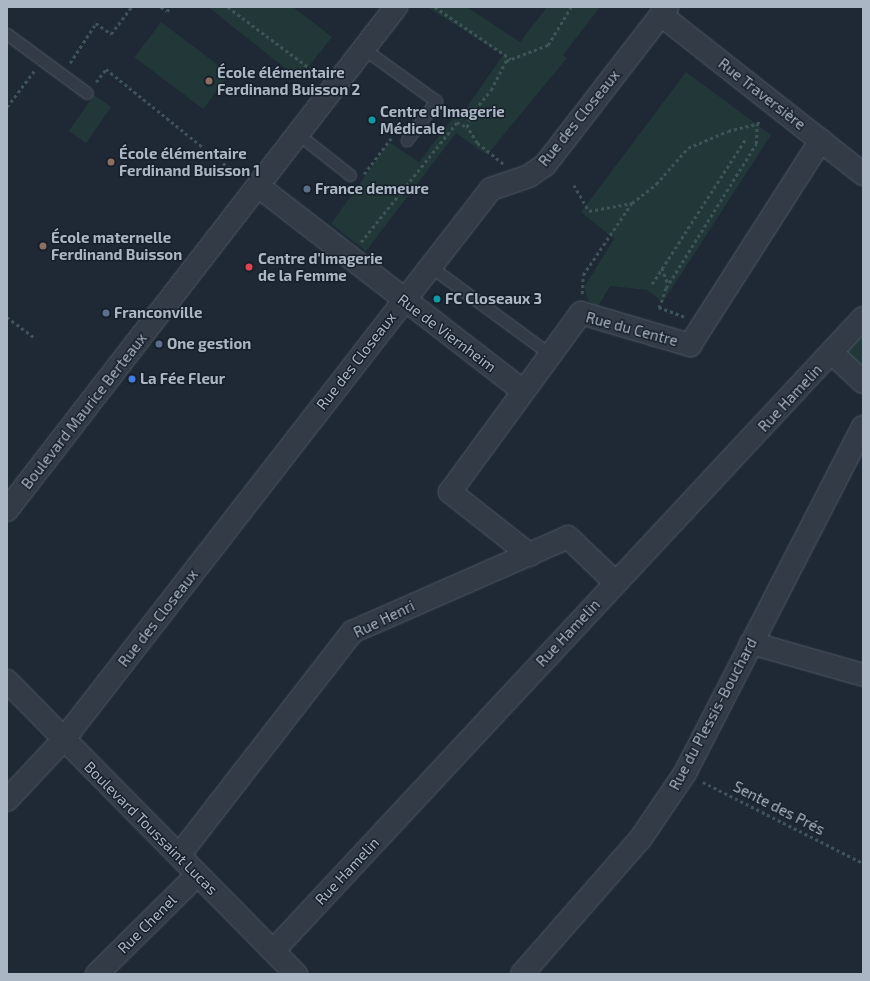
<!DOCTYPE html>
<html>
<head>
<meta charset="utf-8">
<style>
  body { margin:0 }
  #map { position:relative; width:870px; height:981px; overflow:hidden; background:#1e2935; font-family:"Exo 2",sans-serif }
  div>[style] { position:absolute }
  .green>* { inset:0; background:#213738; transform-origin:0 0 }
  .path>* { height:2.5px; margin-top:-1.25px; transform-origin:0; background:repeating-linear-gradient(90deg,#3f5456 0 3px,transparent 0 6px) }
  .roads { filter:drop-shadow(0 0 1px #4f5964) drop-shadow(0 0 1px #4f5964) }
  .service>* { height:11px; margin:-5.5px; padding:0 5.5px; transform-origin:5.5px; border-radius:5.5px; background:#323b46 }
  .minor>* { height:22px; margin:-11px; padding:0 11px; transform-origin:11px; border-radius:11px; background:#323b46 }
  .tertiary>* { height:22px; margin:-11px; padding:0 11px; transform-origin:11px; border-radius:11px; background:#323b46 }
  .dots>* { width:11px; height:11px; translate:-50% -50%; box-sizing:border-box; border:2px solid #17202a; border-radius:50% }
  span { translate:-50% -50%; white-space:nowrap; text-align:center; line-height:1.15; -webkit-text-stroke:3px #17202a; paint-order:stroke }
  .poi-label { font-size:15px; color:#abb6c4; font-weight:700 }
  .left { translate:0 -50%; text-align:left }
  .street-label { font-size:15px; color:#abb6c4 }
  .frame { position:absolute; inset:0; border:8px solid #abb6c4; pointer-events:none }
</style>
</head>
<body>
<div id="map">
  <div class="green">
    <div style="clip-path:polygon(208px 7px,293px 7px,332px 37px,299px 79px)"></div>
    <div style="clip-path:polygon(427px 7px,467px 7px,520px 42px,547px 7px,600px 7px,563px 55px,567px 58px,487px 155px,456px 133px,366px 251px,331px 224px,389px 142px,419px 162px,461px 107px,465px 110px,503px 55px)"></div>
    <div style="left:161px;top:22px;width:86px;height:44px;rotate:37deg"></div>
    <div style="clip-path:polygon(686px 72px,771px 135px,663px 302px,647px 290px,610px 286px,597px 308px,588px 300px,584px 287px,614px 239px,581px 212px)"></div>
    <div style="left:94px;top:95px;width:21px;height:44px;rotate:35deg"></div>
    <div style="clip-path:polygon(863px 331px,863px 370px,844px 353px)"></div>
  </div>
  <div class="path">
    <div style="left:161px;top:7px;width:7px;rotate:34deg"></div>
    <div style="left:167px;top:11px;width:6px;rotate:-45deg"></div>
    <div style="left:228px;top:7px;width:114px;rotate:36.8deg"></div>
    <div style="left:435px;top:7px;width:92px;rotate:34.4deg"></div>
    <div style="left:70px;top:63px;width:48px;rotate:-57deg"></div>
    <div style="left:96px;top:23px;width:19px;rotate:36deg"></div>
    <div style="left:111px;top:34px;width:34px;rotate:-53deg"></div>
    <div style="left:96px;top:82px;width:16px;rotate:-52deg"></div>
    <div style="left:106px;top:69px;width:126px;rotate:38.9deg"></div>
    <div style="left:7px;top:107px;width:45px;rotate:-53.1deg"></div>
    <div style="left:223px;top:163px;width:22px;rotate:34deg"></div>
    <div style="left:503px;top:164px;width:33px;rotate:-141deg"></div>
    <div style="left:477px;top:143px;width:19px;rotate:-122deg"></div>
    <div style="left:467px;top:127px;width:14px;rotate:-73deg"></div>
    <div style="left:471px;top:114px;width:31px;rotate:-50deg"></div>
    <div style="left:491px;top:90px;width:33px;rotate:-63deg"></div>
    <div style="left:506px;top:61px;width:45px;rotate:-20.9deg"></div>
    <div style="left:548px;top:45px;width:44px;rotate:-58.8deg"></div>
    <div style="left:364px;top:174px;width:46px;rotate:-52.9deg"></div>
    <div style="left:574px;top:185px;width:30px;rotate:60deg"></div>
    <div style="left:589px;top:211px;width:44px;rotate:-10.5deg"></div>
    <div style="left:632px;top:203px;width:31px;rotate:-38deg"></div>
    <div style="left:656px;top:184px;width:48px;rotate:-48.4deg"></div>
    <div style="left:688px;top:148px;width:43px;rotate:-23deg"></div>
    <div style="left:728px;top:131px;width:30px;rotate:-14deg"></div>
    <div style="left:361px;top:242px;width:154px;rotate:-51.3deg"></div>
    <div style="left:457px;top:122px;width:11px;rotate:27deg"></div>
    <div style="left:662px;top:268px;width:17px;rotate:69deg"></div>
    <div style="left:652px;top:284px;width:174px;rotate:-57.2deg"></div>
    <div style="left:582px;top:294px;width:19px;rotate:-87deg"></div>
    <div style="left:583px;top:275px;width:86px;rotate:-55.9deg"></div>
    <div style="left:7px;top:317px;width:34px;rotate:37deg"></div>
    <div style="left:684px;top:317px;width:27px;rotate:-160deg"></div>
    <div style="left:659px;top:308px;width:21px;rotate:-71deg"></div>
    <div style="left:666px;top:288px;width:170px;rotate:-58deg"></div>
    <div style="left:756px;top:144px;width:20px;rotate:-87deg"></div>
    <div style="left:757px;top:124px;width:6px;rotate:-51deg"></div>
    <div style="left:703px;top:782px;width:179px;rotate:26.9deg"></div>
  </div>
  <div class="roads">
    <div class="service">
      <div style="left:7px;top:34px;width:99px;rotate:36.4deg"></div>
      <div style="left:364px;top:49px;width:89px;rotate:35.8deg"></div>
      <div style="left:436px;top:101px;width:49px;rotate:126.6deg"></div>
      <div style="left:298px;top:134px;width:66px;rotate:38.3deg"></div>
      <div style="left:431px;top:267px;width:147px;rotate:36.2deg"></div>
    </div>
    <div class="minor">
      <div style="left:661px;top:15px;width:257px;rotate:38.2deg"></div>
      <div style="left:258px;top:186px;width:334px;rotate:37.7deg"></div>
      <div style="left:832px;top:353px;width:42px;rotate:43.1deg"></div>
      <div style="left:530px;top:555px;width:102px;rotate:-141.8deg"></div>
      <div style="left:450px;top:492px;width:222px;rotate:-53.8deg"></div>
      <div style="left:581px;top:313px;width:114px;rotate:16.4deg"></div>
      <div style="left:690px;top:345px;width:243px;rotate:-57.4deg"></div>
      <div style="left:751px;top:643px;width:116px;rotate:15.9deg"></div>
      <div style="left:7px;top:681px;width:412px;rotate:45.4deg"></div>
      <div style="left:7px;top:800px;width:83px;rotate:-46.9deg"></div>
      <div style="left:64px;top:739px;width:696px;rotate:-52.18deg"></div>
      <div style="left:491px;top:189px;width:40px;rotate:-18.9deg"></div>
      <div style="left:529px;top:176px;width:19px;rotate:-35deg"></div>
      <div style="left:545px;top:165px;width:200px;rotate:-52.3deg"></div>
      <div style="left:180px;top:854px;width:281px;rotate:-52.2deg"></div>
      <div style="left:352px;top:632px;width:236px;rotate:-23.7deg"></div>
      <div style="left:568px;top:537px;width:65px;rotate:43.8deg"></div>
      <div style="left:274px;top:950px;width:864px;rotate:-47.02deg"></div>
      <div style="left:97px;top:974px;width:141px;rotate:-44.7deg"></div>
      <div style="left:522px;top:974px;width:181px;rotate:-48.8deg"></div>
      <div style="left:641px;top:838px;width:78px;rotate:-55.9deg"></div>
      <div style="left:685px;top:773px;width:389px;rotate:-62.8deg"></div>
    </div>
    <div class="tertiary">
      <div style="left:7px;top:510px;width:636px;rotate:-52.28deg"></div>
    </div>
  </div>
  <div class="dots">
    <div style="left:209px;top:81px;background:#8d6e63"></div>
    <div style="left:372px;top:120px;background:#0f9aa8"></div>
    <div style="left:111px;top:162px;background:#8d6e63"></div>
    <div style="left:307px;top:189px;background:#5c6f8a"></div>
    <div style="left:43px;top:246px;background:#8d6e63"></div>
    <div style="left:249px;top:267px;background:#e0444e"></div>
    <div style="left:437px;top:299px;background:#0f9aa8"></div>
    <div style="left:106px;top:313px;background:#5c6f8a"></div>
    <div style="left:159px;top:344px;background:#5c6f8a"></div>
    <div style="left:132px;top:379px;background:#3f7fe0"></div>
  </div>
  <div class="poi-label">
    <span class="left" style="left:217px;top:81px">École élémentaire<br>Ferdinand Buisson 2</span>
    <span class="left" style="left:380px;top:120px">Centre d'Imagerie<br>Médicale</span>
    <span class="left" style="left:119px;top:162px">École élémentaire<br>Ferdinand Buisson 1</span>
    <span class="left" style="left:315px;top:189px">France demeure</span>
    <span class="left" style="left:51px;top:246px">École maternelle<br>Ferdinand Buisson</span>
    <span class="left" style="left:258px;top:267px">Centre d'Imagerie<br>de la Femme</span>
    <span class="left" style="left:445px;top:299px">FC Closeaux 3</span>
    <span class="left" style="left:114px;top:313px">Franconville</span>
    <span class="left" style="left:167px;top:344px">One gestion</span>
    <span class="left" style="left:140px;top:379px">La Fée Fleur</span>
  </div>
  <div class="street-label">
    <span style="left:762px;top:94px;rotate:38deg">Rue Traversière</span>
    <span style="left:579px;top:118px;rotate:-51deg">Rue des Closeaux</span>
    <span style="left:632px;top:329px;rotate:15deg">Rue du Centre</span>
    <span style="left:447px;top:333px;rotate:37deg">Rue de Viernheim</span>
    <span style="left:356px;top:361px;rotate:-52deg">Rue des Closeaux</span>
    <span style="left:790px;top:398px;rotate:-47deg">Rue Hamelin</span>
    <span style="left:84px;top:411px;rotate:-52deg">Boulevard Maurice Berteaux</span>
    <span style="left:158px;top:618px;rotate:-52deg">Rue des Closeaux</span>
    <span style="left:384px;top:619px;rotate:-26deg">Rue Henri</span>
    <span style="left:568px;top:633px;rotate:-47deg">Rue Hamelin</span>
    <span style="left:713px;top:714px;rotate:-62deg">Rue du Plessis-Bouchard</span>
    <span style="left:779px;top:808px;rotate:27deg">Sente des Prés</span>
    <span style="left:151px;top:828px;rotate:45deg">Boulevard Toussaint Lucas</span>
    <span style="left:347px;top:871px;rotate:-47deg">Rue Hamelin</span>
    <span style="left:147px;top:924px;rotate:-45deg">Rue Chenel</span>
  </div>
  <div class="frame"></div>
</div>
</body>
</html>
